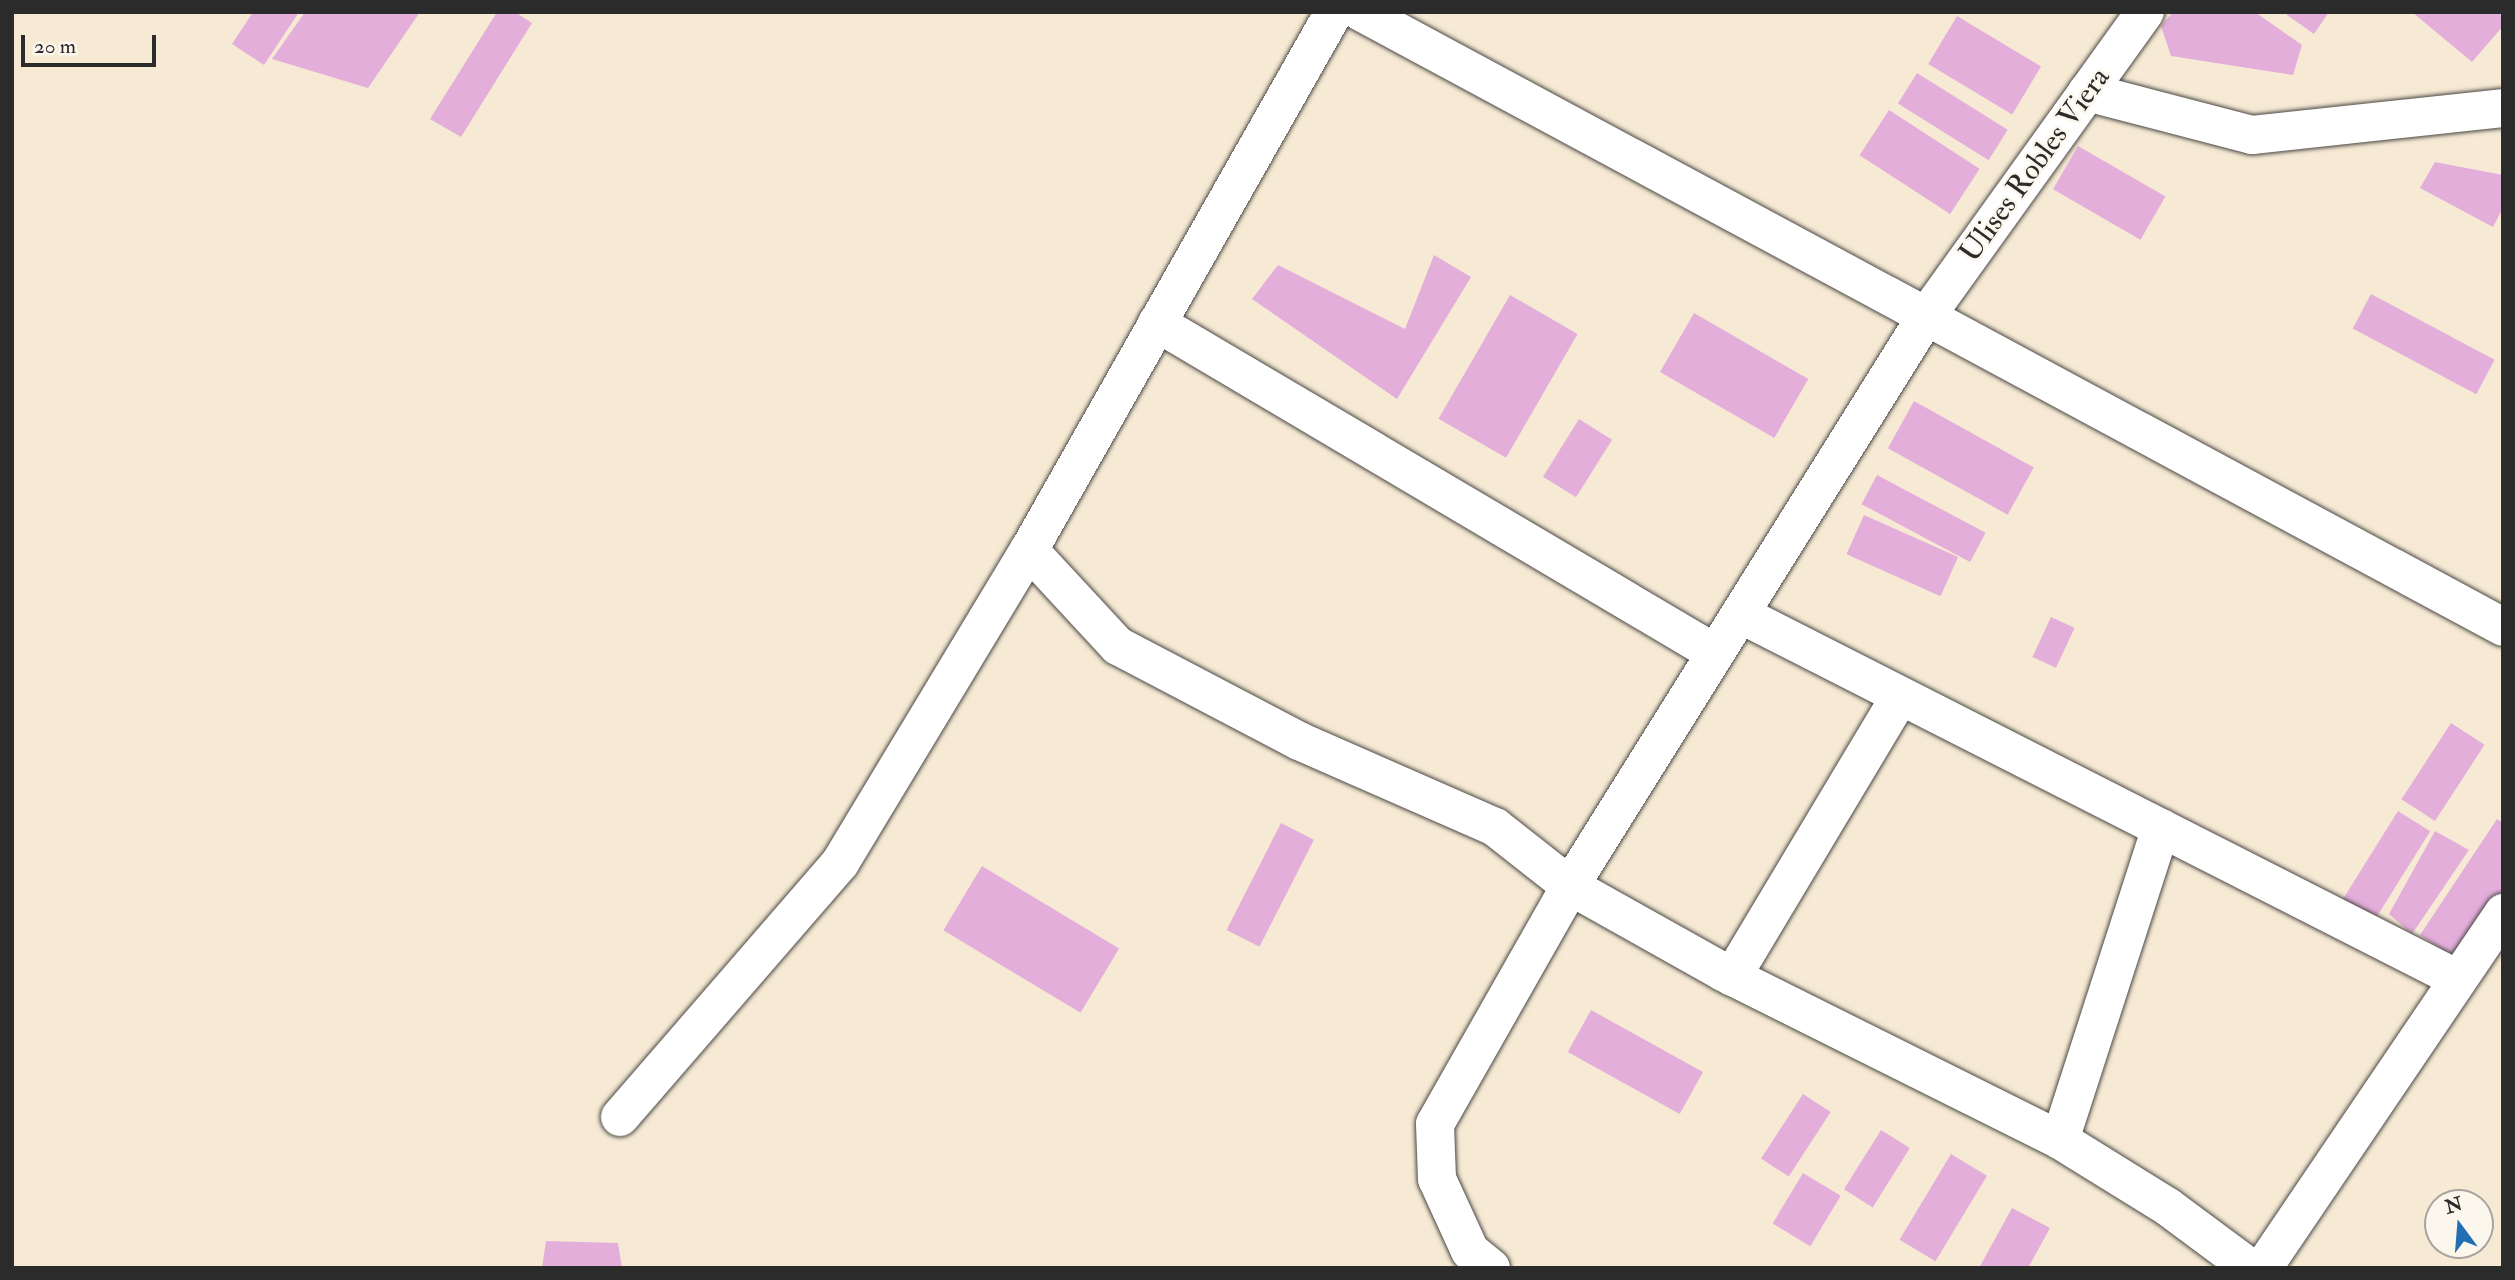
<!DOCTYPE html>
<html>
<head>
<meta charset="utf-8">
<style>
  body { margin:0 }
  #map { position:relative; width:2515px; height:1280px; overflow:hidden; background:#f7ead5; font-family:"IM FELL Double Pica",serif }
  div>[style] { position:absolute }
  .building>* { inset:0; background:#e4aedb; transform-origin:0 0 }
  .roads { filter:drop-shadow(0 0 2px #4a4844) drop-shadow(0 0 2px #4a4844) }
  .minor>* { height:38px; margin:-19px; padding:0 19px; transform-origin:19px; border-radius:19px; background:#fff }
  span { translate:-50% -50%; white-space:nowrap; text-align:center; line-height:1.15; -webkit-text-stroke:5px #fbf7ec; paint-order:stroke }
  .street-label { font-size:30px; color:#2b2b2b }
  .frame { position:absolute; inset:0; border:14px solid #2b2b2b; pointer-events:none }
  .north { position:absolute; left:2424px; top:1189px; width:70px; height:70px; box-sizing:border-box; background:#fbf7ec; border:2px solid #a8a59f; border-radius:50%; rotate:344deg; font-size:19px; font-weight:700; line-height:28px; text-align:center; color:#2b2b2b }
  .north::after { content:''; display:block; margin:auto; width:24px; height:32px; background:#1f6fb2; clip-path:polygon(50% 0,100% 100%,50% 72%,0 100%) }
  .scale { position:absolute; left:21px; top:35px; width:135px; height:32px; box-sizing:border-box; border:4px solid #2b2b2b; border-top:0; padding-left:9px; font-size:21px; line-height:24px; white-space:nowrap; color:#2b2b2b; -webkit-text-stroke:5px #fbf7ec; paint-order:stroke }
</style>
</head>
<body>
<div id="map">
  <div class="building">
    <div style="clip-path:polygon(253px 12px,299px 12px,264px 65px,232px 44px)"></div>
    <div style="clip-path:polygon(305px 12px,420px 12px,368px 88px,272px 59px)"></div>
    <div style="clip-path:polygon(497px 12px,515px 12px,532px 23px,461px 137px,430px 119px)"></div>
    <div style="clip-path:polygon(2173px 12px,2255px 12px,2302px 45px,2293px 75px,2171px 56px,2161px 26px)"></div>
    <div style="clip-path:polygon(2283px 12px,2329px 12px,2314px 34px)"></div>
    <div style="clip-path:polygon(2412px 12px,2500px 12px,2503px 26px,2472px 62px)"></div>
    <div style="left:1957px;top:16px;width:98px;height:56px;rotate:31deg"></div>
    <div style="left:1917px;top:73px;width:107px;height:36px;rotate:32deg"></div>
    <div style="left:1889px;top:110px;width:108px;height:54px;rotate:33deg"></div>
    <div style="left:2078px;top:146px;width:101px;height:50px;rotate:30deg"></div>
    <div style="clip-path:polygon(2435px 162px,2503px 175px,2503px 208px,2493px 227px,2420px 188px)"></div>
    <div style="clip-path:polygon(1434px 255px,1471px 277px,1397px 399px,1252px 299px,1278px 265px,1405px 329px)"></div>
    <div style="left:2371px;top:294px;width:140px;height:39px;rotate:28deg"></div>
    <div style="left:1510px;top:295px;width:78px;height:143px;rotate:30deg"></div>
    <div style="left:1694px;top:313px;width:132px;height:68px;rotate:30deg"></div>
    <div style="left:1914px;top:401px;width:137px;height:54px;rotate:29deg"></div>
    <div style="left:1579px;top:419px;width:39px;height:68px;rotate:32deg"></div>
    <div style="left:1877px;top:475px;width:123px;height:33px;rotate:28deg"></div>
    <div style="left:1864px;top:515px;width:103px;height:43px;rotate:24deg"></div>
    <div style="left:2051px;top:617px;width:26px;height:44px;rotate:25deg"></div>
    <div style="left:2451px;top:723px;width:40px;height:91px;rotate:33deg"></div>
    <div style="left:2398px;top:811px;width:38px;height:105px;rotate:32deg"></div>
    <div style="clip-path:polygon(2497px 819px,2503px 823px,2503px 892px,2458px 960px,2420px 935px)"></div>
    <div style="left:1281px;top:823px;width:37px;height:120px;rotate:27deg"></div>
    <div style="clip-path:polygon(2435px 831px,2469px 850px,2412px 934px,2389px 914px)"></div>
    <div style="left:982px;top:866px;width:160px;height:75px;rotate:31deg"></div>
    <div style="left:1591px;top:1010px;width:128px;height:48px;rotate:29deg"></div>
    <div style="left:1803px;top:1094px;width:33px;height:77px;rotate:33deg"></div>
    <div style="left:1881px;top:1130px;width:34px;height:70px;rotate:32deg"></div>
    <div style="left:1951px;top:1154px;width:42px;height:100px;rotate:31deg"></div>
    <div style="left:1803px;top:1173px;width:44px;height:59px;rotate:31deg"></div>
    <div style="clip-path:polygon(2012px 1208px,2050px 1228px,2028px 1268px,1979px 1268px)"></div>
    <div style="clip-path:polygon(546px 1241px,618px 1243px,622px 1268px,542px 1268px)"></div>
  </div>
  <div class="roads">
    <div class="minor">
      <div style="left:1361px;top:12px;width:1297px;rotate:28.3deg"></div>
      <div style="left:2087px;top:92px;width:171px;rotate:14.6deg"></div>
      <div style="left:2252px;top:135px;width:252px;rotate:-6.1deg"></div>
      <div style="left:1157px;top:323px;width:648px;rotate:30.6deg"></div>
      <div style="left:1029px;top:550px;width:131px;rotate:47.2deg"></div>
      <div style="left:1118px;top:646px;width:204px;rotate:27.7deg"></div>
      <div style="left:1299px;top:741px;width:214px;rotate:23.7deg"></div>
      <div style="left:1495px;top:827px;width:95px;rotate:38.2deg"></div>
      <div style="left:1570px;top:886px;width:176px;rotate:29.3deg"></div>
      <div style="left:1723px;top:972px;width:377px;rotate:26.5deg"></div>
      <div style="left:2060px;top:1140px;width:127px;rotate:31.8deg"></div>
      <div style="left:2168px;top:1207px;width:102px;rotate:36.6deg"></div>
      <div style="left:1740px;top:614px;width:805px;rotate:26.95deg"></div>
      <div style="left:1732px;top:977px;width:327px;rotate:-59.1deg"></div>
      <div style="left:620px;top:1117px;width:336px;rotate:-49.1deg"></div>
      <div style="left:840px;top:863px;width:366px;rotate:-58.9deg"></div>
      <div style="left:1029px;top:550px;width:618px;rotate:-60.45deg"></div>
      <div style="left:2060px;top:1140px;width:328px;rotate:-72.1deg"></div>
      <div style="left:1491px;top:1268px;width:27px;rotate:-141deg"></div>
      <div style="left:1470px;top:1251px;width:79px;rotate:-114.6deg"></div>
      <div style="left:1437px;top:1179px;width:55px;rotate:-92.1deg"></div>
      <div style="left:1435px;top:1124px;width:274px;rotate:-60.4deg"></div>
      <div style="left:1570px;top:886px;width:670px;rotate:-57.99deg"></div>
      <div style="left:1925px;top:318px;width:377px;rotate:-54.3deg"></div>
      <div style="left:2263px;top:1268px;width:429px;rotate:-55.9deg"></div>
    </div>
  </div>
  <div class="street-label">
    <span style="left:2035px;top:165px;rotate:-54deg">Ulises Robles Viera</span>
  </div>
  <div class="frame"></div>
  <div class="north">N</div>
  <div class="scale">20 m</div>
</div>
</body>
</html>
